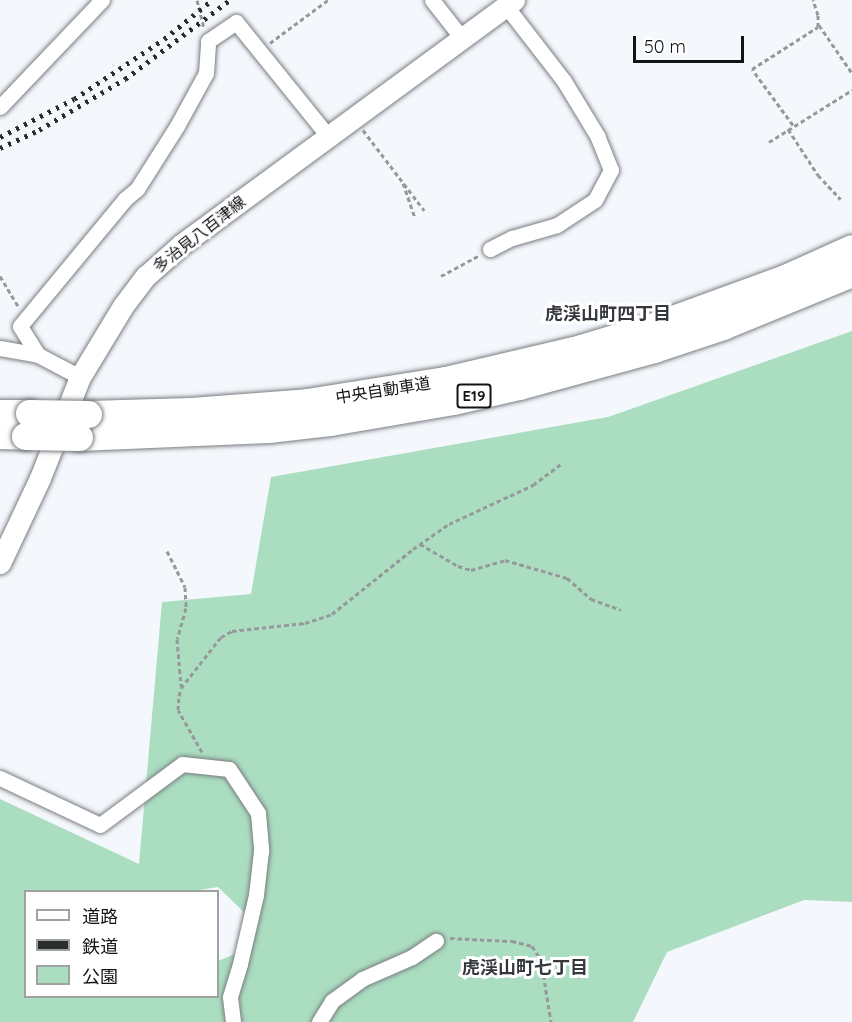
<!DOCTYPE html>
<html>
<head>
<meta charset="utf-8">
<style>
  body { margin:0 }
  #map { position:relative; width:852px; height:1022px; overflow:hidden; background:#f4f8fc; font-family:Quicksand,"Noto Sans JP",sans-serif }
  div>[style] { position:absolute }
  .green>* { inset:0; background:#abdec0 }
  .path>* { height:3px; margin-top:-1.5px; transform-origin:0; background:repeating-linear-gradient(90deg,#95999b 0 4.5px,transparent 0 7.5px) }
  .roads { filter:drop-shadow(0 0 2px #7a7d81) drop-shadow(0 0 2px #7a7d81) }
  .minor>* { height:15px; margin:-7.5px; padding:0 7.5px; transform-origin:7.5px; border-radius:7.5px; background:#fff }
  .secondary>* { height:21px; margin:-10.5px; padding:0 10.5px; transform-origin:10.5px; border-radius:10.5px; background:#fff }
  .motorway>* { height:27px; margin:-13.5px; padding:0 13.5px; transform-origin:13.5px; border-radius:13.5px; background:#fff }
  .rail>* { height:4.5px; margin-top:-2.25px; transform-origin:0; background:repeating-linear-gradient(90deg,#2a2d2e 0 3px,transparent 0 9px) }
  .bridges { filter:drop-shadow(0 0 2px #7a7d81) drop-shadow(0 0 2px #7a7d81) }
  .motorway-bridge>* { height:27px; margin:-13.5px; padding:0 13.5px; transform-origin:13.5px; border-radius:13.5px; background:#fff }
  span { translate:-50% -50%; white-space:nowrap; text-align:center; line-height:1.15; -webkit-text-stroke:6px #fff; paint-order:stroke }
  .shield-label span { padding:2px 4px; background:#fff; border:2px solid; border-radius:4px; -webkit-text-stroke-width:0 }
  .shield-label { font-size:15px; color:#111314; font-weight:700 }
  .street-label { font-size:16px; color:#111314 }
  .neighbourhood-label { font-size:18px; color:#34373b; font-weight:700 }
  .legend { position:absolute; left:24px; top:890px; width:195px; height:108px; box-sizing:border-box; background:#fff; border:2px solid #a0a1a1; margin:0; padding:8px 10px; list-style:none; font-size:18px; color:#111314 }
  .legend li { display:flex; align-items:center; gap:12px; height:30px }
  .legend b { width:30px; border:2px solid #a0a1a1 }
  .scale { position:absolute; left:633px; top:36px; width:111px; height:27px; box-sizing:border-box; border:3px solid #111314; border-top:0; padding-left:8px; font-size:18px; line-height:21px; white-space:nowrap; color:#111314; -webkit-text-stroke:4px #fff; paint-order:stroke }
</style>
</head>
<body>
<div id="map">
  <div class="green">
    <div style="clip-path:polygon(evenodd,852px 331px,852px 902px,804px 900px,667px 952px,633px 1022px,0 1022px,0 799px,139px 864px,162px 602px,251px 594px,271px 477px,608px 417px,852px 331px,218px 887px,248px 916px,235px 954px,218px 961px,218px 996px,26px 996px,26px 892px,187px 892px,218px 887px)"></div>
  </div>
  <div class="path">
    <div style="left:197px;top:0;width:29px;rotate:76deg"></div>
    <div style="left:819px;top:25px;width:58px;rotate:55.5deg"></div>
    <div style="left:270px;top:43px;width:72px;rotate:-36.6deg"></div>
    <div style="left:793px;top:125px;width:69px;rotate:-126.2deg"></div>
    <div style="left:752px;top:69px;width:78px;rotate:-32.5deg"></div>
    <div style="left:818px;top:27px;width:12px;rotate:-90deg"></div>
    <div style="left:818px;top:15px;width:16px;rotate:-108deg"></div>
    <div style="left:788px;top:129px;width:55px;rotate:56.9deg"></div>
    <div style="left:818px;top:175px;width:33px;rotate:47deg"></div>
    <div style="left:363px;top:130px;width:101px;rotate:52.7deg"></div>
    <div style="left:769px;top:142px;width:98px;rotate:-32.1deg"></div>
    <div style="left:403px;top:183px;width:37px;rotate:71deg"></div>
    <div style="left:0;top:276px;width:35px;rotate:59deg"></div>
    <div style="left:441px;top:276px;width:42px;rotate:-28.4deg"></div>
    <div style="left:420px;top:544px;width:44px;rotate:30.1deg"></div>
    <div style="left:458px;top:566px;width:14px;rotate:17deg"></div>
    <div style="left:471px;top:570px;width:35px;rotate:-16deg"></div>
    <div style="left:505px;top:560px;width:65px;rotate:16.2deg"></div>
    <div style="left:567px;top:578px;width:32px;rotate:41deg"></div>
    <div style="left:591px;top:599px;width:32px;rotate:20deg"></div>
    <div style="left:167px;top:551px;width:40px;rotate:63.4deg"></div>
    <div style="left:185px;top:587px;width:21px;rotate:87deg"></div>
    <div style="left:186px;top:608px;width:32px;rotate:106deg"></div>
    <div style="left:177px;top:639px;width:47px;rotate:85.1deg"></div>
    <div style="left:202px;top:752px;width:48px;rotate:-119.7deg"></div>
    <div style="left:178px;top:710px;width:14px;rotate:-86deg"></div>
    <div style="left:179px;top:696px;width:8px;rotate:-76deg"></div>
    <div style="left:181px;top:688px;width:65px;rotate:-51.9deg"></div>
    <div style="left:221px;top:637px;width:13px;rotate:-29deg"></div>
    <div style="left:232px;top:631px;width:73px;rotate:-6.3deg"></div>
    <div style="left:305px;top:623px;width:28px;rotate:-18deg"></div>
    <div style="left:332px;top:614px;width:104px;rotate:-38.7deg"></div>
    <div style="left:413px;top:549px;width:44px;rotate:-34.8deg"></div>
    <div style="left:449px;top:524px;width:93px;rotate:-24.9deg"></div>
    <div style="left:533px;top:485px;width:35px;rotate:-37deg"></div>
    <div style="left:450px;top:938px;width:62px;rotate:2.8deg"></div>
    <div style="left:512px;top:941px;width:21px;rotate:14deg"></div>
    <div style="left:532px;top:946px;width:17px;rotate:57deg"></div>
    <div style="left:541px;top:960px;width:63px;rotate:80.8deg"></div>
  </div>
  <div class="roads">
    <div class="minor">
      <div style="left:432px;top:0;width:47px;rotate:51.9deg"></div>
      <div style="left:0;top:107px;width:148px;rotate:-46.4deg"></div>
      <div style="left:490px;top:249px;width:25px;rotate:-27deg"></div>
      <div style="left:512px;top:238px;width:47px;rotate:-16.1deg"></div>
      <div style="left:557px;top:225px;width:45px;rotate:-33.3deg"></div>
      <div style="left:595px;top:200px;width:34px;rotate:-62deg"></div>
      <div style="left:611px;top:170px;width:35px;rotate:-112deg"></div>
      <div style="left:598px;top:137px;width:66px;rotate:-121.3deg"></div>
      <div style="left:564px;top:81px;width:95px;rotate:-127.7deg"></div>
      <div style="left:0;top:348px;width:39px;rotate:10deg"></div>
      <div style="left:80px;top:377px;width:47px;rotate:-152.4deg"></div>
      <div style="left:38px;top:355px;width:34px;rotate:-122deg"></div>
      <div style="left:20px;top:326px;width:165px;rotate:-50.4deg"></div>
      <div style="left:125px;top:199px;width:16px;rotate:-40deg"></div>
      <div style="left:137px;top:189px;width:75px;rotate:-57.6deg"></div>
      <div style="left:177px;top:126px;width:60px;rotate:-61.3deg"></div>
      <div style="left:206px;top:73px;width:32px;rotate:-86deg"></div>
      <div style="left:208px;top:41px;width:34px;rotate:-34deg"></div>
      <div style="left:236px;top:22px;width:146px;rotate:51.1deg"></div>
      <div style="left:0;top:778px;width:110px;rotate:25.2deg"></div>
      <div style="left:100px;top:825px;width:102px;rotate:-36.6deg"></div>
      <div style="left:182px;top:764px;width:47px;rotate:6.1deg"></div>
      <div style="left:229px;top:769px;width:53px;rotate:56.6deg"></div>
      <div style="left:258px;top:813px;width:38px;rotate:85deg"></div>
      <div style="left:261px;top:851px;width:44px;rotate:96.5deg"></div>
      <div style="left:256px;top:895px;width:71px;rotate:103.1deg"></div>
      <div style="left:240px;top:964px;width:34px;rotate:107deg"></div>
      <div style="left:230px;top:997px;width:25px;rotate:83deg"></div>
      <div style="left:319px;top:1022px;width:25px;rotate:-58deg"></div>
      <div style="left:332px;top:1001px;width:37px;rotate:-36deg"></div>
      <div style="left:362px;top:979px;width:55px;rotate:-23.7deg"></div>
      <div style="left:412px;top:957px;width:29px;rotate:-34deg"></div>
    </div>
    <div class="secondary">
      <div style="left:0;top:563px;width:94px;rotate:-64.8deg"></div>
      <div style="left:40px;top:478px;width:109px;rotate:-68.4deg"></div>
      <div style="left:80px;top:377px;width:83px;rotate:-58.8deg"></div>
      <div style="left:123px;top:306px;width:38px;rotate:-53deg"></div>
      <div style="left:146px;top:276px;width:48px;rotate:-41.6deg"></div>
      <div style="left:182px;top:244px;width:412px;rotate:-36.3deg"></div>
    </div>
    <div class="motorway">
      <div style="left:0;top:413px;width:29px"></div>
      <div style="left:88px;top:414px;width:103px;rotate:-1.7deg"></div>
      <div style="left:191px;top:411px;width:116px;rotate:-4.4deg"></div>
      <div style="left:307px;top:402px;width:141px;rotate:-9deg"></div>
      <div style="left:446px;top:380px;width:139px;rotate:-13.3deg"></div>
      <div style="left:581px;top:348px;width:73px;rotate:-16.7deg"></div>
      <div style="left:651px;top:327px;width:143px;rotate:-20.1deg"></div>
      <div style="left:785px;top:278px;width:73px;rotate:-24.1deg"></div>
      <div style="left:0;top:435px;width:25px;rotate:2deg"></div>
      <div style="left:79px;top:437px;width:189px;rotate:-2.4deg"></div>
      <div style="left:268px;top:429px;width:62px;rotate:-6.4deg"></div>
      <div style="left:330px;top:422px;width:125px;rotate:-9.7deg"></div>
      <div style="left:453px;top:401px;width:68px;rotate:-12.8deg"></div>
      <div style="left:519px;top:386px;width:140px;rotate:-15.3deg"></div>
      <div style="left:654px;top:349px;width:73px;rotate:-18.4deg"></div>
      <div style="left:723px;top:326px;width:139px;rotate:-22.3deg"></div>
    </div>
  </div>
  <div class="rail">
    <div style="left:0;top:137px;width:83px;rotate:-27.2deg"></div>
    <div style="left:74px;top:99px;width:108px;rotate:-33.7deg"></div>
    <div style="left:164px;top:39px;width:62px;rotate:-39.1deg"></div>
    <div style="left:0;top:148px;width:43px;rotate:-24.8deg"></div>
    <div style="left:39px;top:130px;width:100px;rotate:-30.7deg"></div>
    <div style="left:125px;top:79px;width:131px;rotate:-37deg"></div>
  </div>
  <div class="bridges">
    <div class="motorway-bridge">
      <div style="left:29px;top:413px;width:59px;rotate:1deg"></div>
      <div style="left:25px;top:436px;width:54px;rotate:1.1deg"></div>
    </div>
  </div>
  <div class="shield-label">
    <span style="left:474px;top:396px">E19</span>
  </div>
  <div class="street-label">
    <span style="left:199px;top:234px;rotate:-38deg">多治見八百津線</span>
    <span style="left:383px;top:390px;rotate:-9deg">中央自動車道</span>
  </div>
  <div class="neighbourhood-label">
    <span style="left:608px;top:314px">虎渓山町四丁目</span>
    <span style="left:525px;top:968px">虎渓山町七丁目</span>
  </div>
  <ul class="legend">
  <li><b style="height:8px;background:#fff"></b>道路</li>
  <li><b style="height:8px;background:#2a2d2e"></b>鉄道</li>
  <li><b style="height:16px;background:#abdec0"></b>公園</li>
  </ul>
  <div class="scale">50 m</div>
</div>
</body>
</html>
